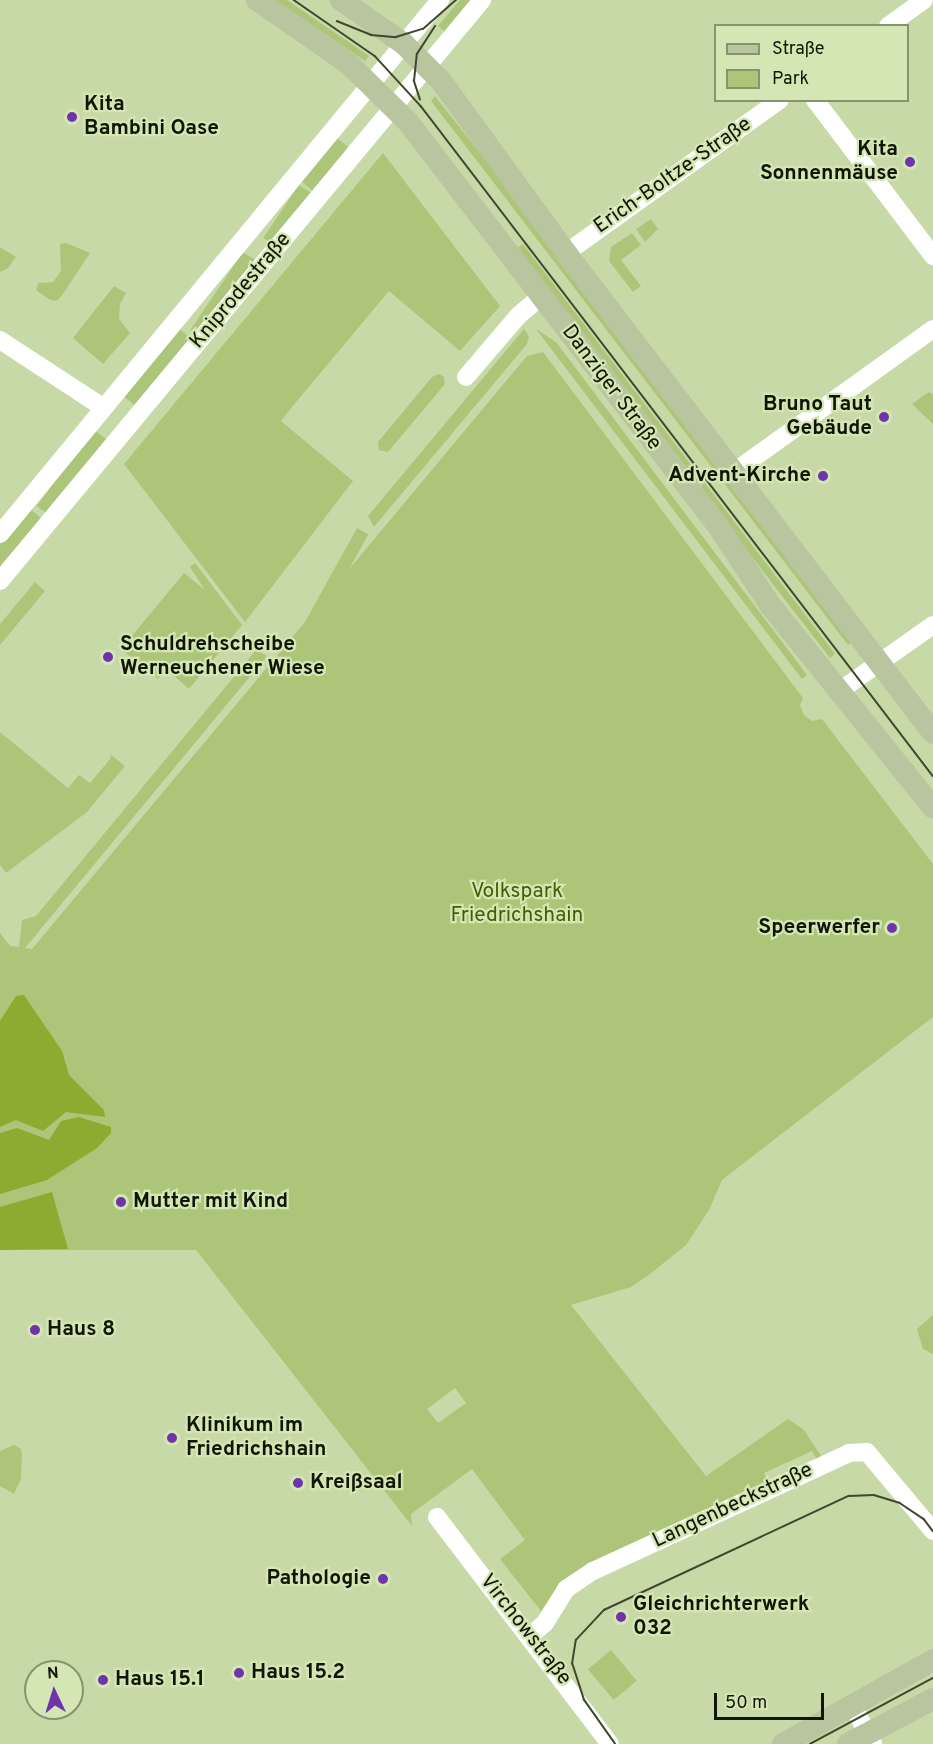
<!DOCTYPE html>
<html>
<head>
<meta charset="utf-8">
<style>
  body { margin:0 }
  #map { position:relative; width:933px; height:1744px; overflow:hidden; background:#c8d9a8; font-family:Overpass,sans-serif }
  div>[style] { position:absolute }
  .green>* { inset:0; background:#acc579; transform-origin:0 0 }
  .forest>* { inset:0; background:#8bac31 }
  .minor>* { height:18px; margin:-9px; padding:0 9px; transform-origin:9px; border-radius:9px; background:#fff }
  .major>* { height:22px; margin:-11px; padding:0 11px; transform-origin:11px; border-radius:11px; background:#b8c59e }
  .tram>* { height:1.5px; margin:-0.75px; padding:0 0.75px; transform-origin:0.75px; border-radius:0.75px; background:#3f472e }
  .dots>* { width:16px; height:16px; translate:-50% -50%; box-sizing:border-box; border:3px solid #d4e6b4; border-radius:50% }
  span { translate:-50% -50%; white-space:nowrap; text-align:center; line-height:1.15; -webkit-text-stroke:4.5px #d4e6b4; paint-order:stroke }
  .poi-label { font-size:21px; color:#101605; font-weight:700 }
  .left { translate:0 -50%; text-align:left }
  .right { translate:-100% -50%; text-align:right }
  .street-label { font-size:21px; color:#101605 }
  .park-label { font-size:21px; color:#485d02 }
  .legend { position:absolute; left:714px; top:24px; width:195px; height:78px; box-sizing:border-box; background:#d4e6b4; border:2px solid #86936e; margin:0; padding:8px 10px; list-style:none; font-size:18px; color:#101605 }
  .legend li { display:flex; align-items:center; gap:12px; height:30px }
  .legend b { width:30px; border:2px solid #86936e }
  .north { position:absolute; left:24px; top:1660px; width:60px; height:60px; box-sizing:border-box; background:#d4e6b4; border:2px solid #86936e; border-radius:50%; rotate:356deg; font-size:16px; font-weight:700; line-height:24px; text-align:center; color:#101605 }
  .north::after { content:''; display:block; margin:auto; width:21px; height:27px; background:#7034aa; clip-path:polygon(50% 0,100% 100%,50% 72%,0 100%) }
  .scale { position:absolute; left:714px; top:1693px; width:110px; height:27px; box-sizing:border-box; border:3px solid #101605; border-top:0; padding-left:8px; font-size:18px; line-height:21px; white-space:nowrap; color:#101605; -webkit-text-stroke:4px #d4e6b4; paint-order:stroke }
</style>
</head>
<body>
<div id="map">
  <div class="green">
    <div style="clip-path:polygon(275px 0,287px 0,369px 56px,365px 61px)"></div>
    <div style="clip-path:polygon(460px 0,472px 0,445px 32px,438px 26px)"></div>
    <div style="clip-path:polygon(435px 96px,501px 180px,855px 640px,848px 645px,431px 101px)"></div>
    <div style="left:337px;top:138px;width:16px;height:56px;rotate:40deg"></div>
    <div style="clip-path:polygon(383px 153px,500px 306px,460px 351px,389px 291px,292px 407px,281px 421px,353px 481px,245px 622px,124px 464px)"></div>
    <div style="left:299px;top:185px;width:14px;height:64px;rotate:34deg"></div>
    <div style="clip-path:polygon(651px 219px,658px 229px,645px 242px,636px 229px)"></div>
    <div style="clip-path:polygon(632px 233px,641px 245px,621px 260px,641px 286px,633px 292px,609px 261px,611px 247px)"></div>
    <div style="clip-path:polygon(66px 243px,90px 253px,63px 294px,57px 301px,50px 300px,36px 290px,38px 283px,53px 282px,61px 271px,60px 244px)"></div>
    <div style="clip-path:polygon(523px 244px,835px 654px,830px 658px,515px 250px)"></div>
    <div style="clip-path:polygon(0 247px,16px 257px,8px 268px,0 272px)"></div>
    <div style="left:243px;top:252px;width:14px;height:94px;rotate:34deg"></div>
    <div style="clip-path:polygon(114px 286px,126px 293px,120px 304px,119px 319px,130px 333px,103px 364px,73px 338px)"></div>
    <div style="left:178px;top:328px;width:16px;height:87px;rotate:40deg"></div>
    <div style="clip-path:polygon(524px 329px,529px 336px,527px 344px,374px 527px,368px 516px)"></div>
    <div style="clip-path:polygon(536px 329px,556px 342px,807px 675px,802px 679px)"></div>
    <div style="clip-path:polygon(evenodd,543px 352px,803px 698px,800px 705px,804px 715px,812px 721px,822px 719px,933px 864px,933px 1017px,722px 1180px,709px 1210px,686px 1245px,650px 1274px,631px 1287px,571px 1305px,706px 1476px,788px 1419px,804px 1430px,823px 1459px,818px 1462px,812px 1451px,764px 1473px,769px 1485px,560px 1585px,541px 1611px,500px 1559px,525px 1540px,472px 1469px,411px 1514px,412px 1526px,196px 1250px,0 1250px,0 933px,10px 946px,19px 947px,22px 920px,36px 916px,256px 650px,267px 656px,25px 948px,32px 949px,527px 356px,543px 352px,455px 1388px,466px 1403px,438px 1423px,427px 1409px,455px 1388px)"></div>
    <div style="clip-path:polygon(439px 374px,444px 377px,445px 384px,388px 452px,379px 450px,378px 442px,432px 377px)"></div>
    <div style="clip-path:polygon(929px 392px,933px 394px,933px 424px,912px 404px)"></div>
    <div style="left:94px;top:430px;width:15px;height:95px;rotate:37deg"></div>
    <div style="clip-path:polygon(29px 508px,41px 518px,0 566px,0 544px)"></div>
    <div style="left:357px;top:528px;width:13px;height:144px;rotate:29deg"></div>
    <div style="clip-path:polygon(195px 563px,242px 625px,189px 689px,166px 669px,158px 679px,121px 649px,184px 573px,205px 590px,190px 567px)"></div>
    <div style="clip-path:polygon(35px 582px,45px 591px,0 645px,0 624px)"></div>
    <div style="clip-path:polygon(0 732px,68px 788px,79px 775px,90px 783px,111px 758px,110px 754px,125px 766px,87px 812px,6px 873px,0 865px)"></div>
    <div style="clip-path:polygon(933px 1315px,933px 1354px,923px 1349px,917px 1329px)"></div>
    <div style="clip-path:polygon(14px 1445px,21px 1449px,22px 1454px,21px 1479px,14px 1494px,0 1486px,0 1451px)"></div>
    <div style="left:611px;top:1650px;width:40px;height:30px;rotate:50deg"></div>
  </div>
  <div class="forest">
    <div style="clip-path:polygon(24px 995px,62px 1051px,69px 1075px,104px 1110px,105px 1117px,66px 1112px,43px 1131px,16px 1120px,0 1127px,0 1021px,16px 996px)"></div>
    <div style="clip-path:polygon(79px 1117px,111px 1127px,111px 1133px,97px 1148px,47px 1180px,0 1194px,0 1133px,17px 1128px,49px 1140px,61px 1121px)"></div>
    <div style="clip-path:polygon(52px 1192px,68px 1249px,0 1250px,0 1207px)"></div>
  </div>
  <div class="minor">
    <div style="left:888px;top:26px;width:44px;rotate:-35.8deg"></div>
    <div style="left:815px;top:100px;width:196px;rotate:52.9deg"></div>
    <div style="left:566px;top:253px;width:263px;rotate:-35.6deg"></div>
    <div style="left:0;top:340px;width:124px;rotate:33.2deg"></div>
    <div style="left:466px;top:377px;width:82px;rotate:-49.5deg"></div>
    <div style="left:519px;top:315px;width:30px;rotate:-40deg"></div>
    <div style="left:734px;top:472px;width:245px;rotate:-35.7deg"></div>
    <div style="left:0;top:534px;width:692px;rotate:-50.51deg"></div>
    <div style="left:0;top:581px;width:755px;rotate:-50.32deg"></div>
    <div style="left:838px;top:692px;width:116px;rotate:-35.2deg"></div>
    <div style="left:437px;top:1517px;width:285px;rotate:52.7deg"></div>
    <div style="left:530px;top:1636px;width:20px;rotate:-41deg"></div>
    <div style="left:545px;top:1623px;width:40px;rotate:-58deg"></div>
    <div style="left:566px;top:1589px;width:32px;rotate:-34deg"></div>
    <div style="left:593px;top:1571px;width:282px;rotate:-24.7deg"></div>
    <div style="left:849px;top:1453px;width:18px;rotate:-3deg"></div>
    <div style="left:867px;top:1452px;width:103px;rotate:50.1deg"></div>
    <div style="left:853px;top:1706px;width:43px;rotate:62.2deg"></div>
  </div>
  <div class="major">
    <div style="left:257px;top:0;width:112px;rotate:34.8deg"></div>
    <div style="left:349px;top:64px;width:83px;rotate:44.5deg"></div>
    <div style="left:408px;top:122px;width:509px;rotate:52.5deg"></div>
    <div style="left:718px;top:526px;width:95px;rotate:56.6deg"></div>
    <div style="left:770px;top:605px;width:260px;rotate:51.2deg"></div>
    <div style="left:341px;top:0;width:77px;rotate:34.9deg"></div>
    <div style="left:404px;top:44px;width:52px;rotate:45deg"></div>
    <div style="left:441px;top:81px;width:213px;rotate:54deg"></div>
    <div style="left:566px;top:253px;width:604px;rotate:52.6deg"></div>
    <div style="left:783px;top:1744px;width:172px;rotate:-29.2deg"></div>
    <div style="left:848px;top:1744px;width:96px;rotate:-27.9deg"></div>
  </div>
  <div class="tram">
    <div style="left:294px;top:0;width:98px;rotate:34.7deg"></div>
    <div style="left:375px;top:56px;width:68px;rotate:47.4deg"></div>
    <div style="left:421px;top:106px;width:843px;rotate:52.61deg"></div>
    <div style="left:337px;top:21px;width:37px;rotate:22deg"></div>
    <div style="left:371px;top:35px;width:25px;rotate:5deg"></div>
    <div style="left:396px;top:37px;width:28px;rotate:-17deg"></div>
    <div style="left:423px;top:29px;width:44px;rotate:-41.3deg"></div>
    <div style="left:420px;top:100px;width:20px;rotate:-108deg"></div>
    <div style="left:414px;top:81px;width:27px;rotate:-84deg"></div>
    <div style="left:417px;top:54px;width:33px;rotate:-57deg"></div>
    <div style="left:615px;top:1744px;width:54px;rotate:-125.2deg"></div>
    <div style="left:584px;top:1700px;width:38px;rotate:-108deg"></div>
    <div style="left:572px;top:1664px;width:24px;rotate:-81deg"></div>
    <div style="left:576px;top:1640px;width:41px;rotate:-47deg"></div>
    <div style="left:604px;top:1610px;width:270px;rotate:-25deg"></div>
    <div style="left:849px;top:1496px;width:25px;rotate:-2deg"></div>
    <div style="left:874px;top:1495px;width:27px;rotate:17deg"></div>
    <div style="left:900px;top:1503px;width:29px;rotate:34deg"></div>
    <div style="left:924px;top:1519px;width:15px;rotate:53deg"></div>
    <div style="left:810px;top:1744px;width:140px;rotate:-28.2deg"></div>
  </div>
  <div class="dots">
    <div style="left:72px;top:117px;background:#7034aa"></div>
    <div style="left:910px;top:162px;background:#7034aa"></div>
    <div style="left:884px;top:417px;background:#7034aa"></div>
    <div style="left:823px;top:476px;background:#7034aa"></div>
    <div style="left:108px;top:657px;background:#7034aa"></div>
    <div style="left:892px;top:928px;background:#7034aa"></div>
    <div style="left:121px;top:1202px;background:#7034aa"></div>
    <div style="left:35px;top:1330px;background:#7034aa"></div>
    <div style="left:172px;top:1438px;background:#7034aa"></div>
    <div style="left:298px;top:1483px;background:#7034aa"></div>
    <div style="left:383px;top:1579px;background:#7034aa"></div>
    <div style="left:621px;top:1617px;background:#7034aa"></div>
    <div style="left:239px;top:1673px;background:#7034aa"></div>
    <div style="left:103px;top:1680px;background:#7034aa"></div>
  </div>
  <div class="poi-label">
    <span class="left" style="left:84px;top:117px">Kita<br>Bambini Oase</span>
    <span class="right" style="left:898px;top:162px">Kita<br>Sonnenmäuse</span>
    <span class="right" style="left:872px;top:417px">Bruno Taut<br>Gebäude</span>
    <span class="right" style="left:811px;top:476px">Advent-Kirche</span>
    <span class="left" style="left:120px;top:657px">Schuldrehscheibe<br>Werneuchener Wiese</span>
    <span class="right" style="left:880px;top:928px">Speerwerfer</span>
    <span class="left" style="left:133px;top:1202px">Mutter mit Kind</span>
    <span class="left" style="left:47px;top:1330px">Haus 8</span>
    <span class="left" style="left:186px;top:1438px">Klinikum im<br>Friedrichshain</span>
    <span class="left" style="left:310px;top:1483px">Kreißsaal</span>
    <span class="right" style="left:371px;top:1579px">Pathologie</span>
    <span class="left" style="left:633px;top:1617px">Gleichrichterwerk<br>032</span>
    <span class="left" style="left:251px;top:1673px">Haus 15.2</span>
    <span class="left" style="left:115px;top:1680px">Haus 15.1</span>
  </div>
  <div class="street-label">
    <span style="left:673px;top:176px;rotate:-35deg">Erich-Boltze-Straße</span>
    <span style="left:241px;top:291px;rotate:-50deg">Kniprodestraße</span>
    <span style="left:611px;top:388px;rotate:53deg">Danziger Straße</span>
    <span style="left:733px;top:1506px;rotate:-25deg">Langenbeckstraße</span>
    <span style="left:525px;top:1630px;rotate:52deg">Virchowstraße</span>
  </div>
  <div class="park-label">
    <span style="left:517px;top:904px">Volkspark<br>Friedrichshain</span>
  </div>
  <ul class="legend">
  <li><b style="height:8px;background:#b8c59e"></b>Straße</li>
  <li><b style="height:16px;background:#acc579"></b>Park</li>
  </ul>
  <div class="north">N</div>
  <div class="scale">50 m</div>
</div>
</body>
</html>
